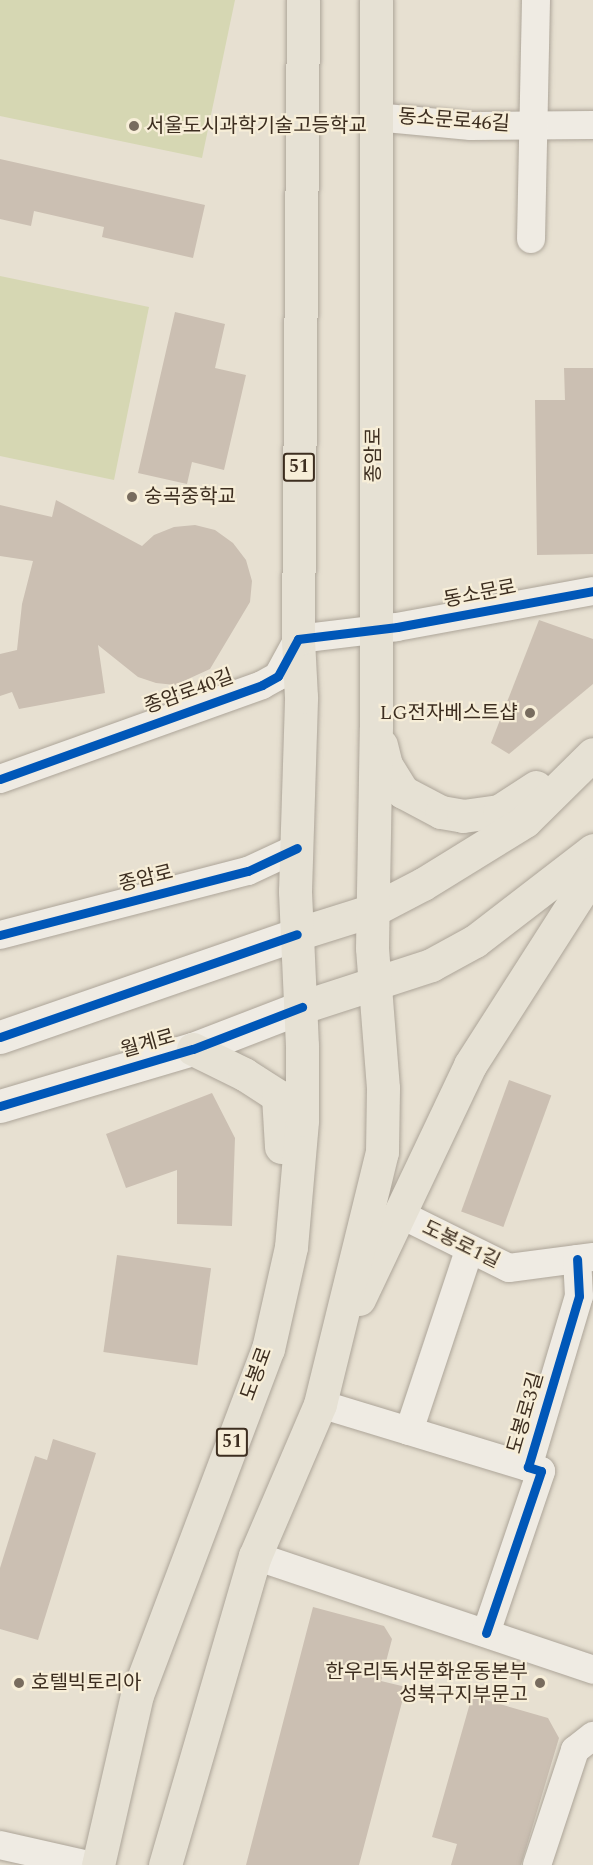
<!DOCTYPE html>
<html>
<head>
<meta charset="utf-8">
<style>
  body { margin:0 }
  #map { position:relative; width:593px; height:1865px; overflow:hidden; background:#e7e0d1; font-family:Spectral,"Noto Sans KR",serif }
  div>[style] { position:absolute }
  .green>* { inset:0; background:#d6d7b3 }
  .building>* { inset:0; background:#cbbfb2; transform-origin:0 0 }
  .roads { filter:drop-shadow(0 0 2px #ada599) drop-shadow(0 0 2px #ada599) }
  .minor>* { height:28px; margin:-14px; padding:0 14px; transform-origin:14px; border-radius:14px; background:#efebe3 }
  .secondary>* { height:33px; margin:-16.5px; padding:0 16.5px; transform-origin:16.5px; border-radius:16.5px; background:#efebe3 }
  .primary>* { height:33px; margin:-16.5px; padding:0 16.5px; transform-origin:16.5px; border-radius:16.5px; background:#e6e1d4 }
  .cycleway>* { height:9px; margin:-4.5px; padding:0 4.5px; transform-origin:4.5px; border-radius:4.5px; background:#0057b8 }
  .dots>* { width:16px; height:16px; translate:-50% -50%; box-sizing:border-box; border:3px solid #f7eed8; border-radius:50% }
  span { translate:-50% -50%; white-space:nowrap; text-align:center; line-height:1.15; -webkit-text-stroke:4.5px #f7eed8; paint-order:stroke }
  .shield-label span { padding:2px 4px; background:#f7eed8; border:2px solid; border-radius:4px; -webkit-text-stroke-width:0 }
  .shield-label { font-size:18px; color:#3d2e20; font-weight:700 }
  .street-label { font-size:20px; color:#3d2e20 }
  .poi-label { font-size:20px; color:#3d2e20 }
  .left { translate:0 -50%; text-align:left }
  .right { translate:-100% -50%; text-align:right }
</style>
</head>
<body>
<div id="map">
  <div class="green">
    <div style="clip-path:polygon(0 0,235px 0,202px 158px,0 116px)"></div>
    <div style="clip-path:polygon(0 276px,149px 307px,114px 480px,0 456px)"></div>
  </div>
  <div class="building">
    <div style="clip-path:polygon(0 159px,205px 205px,193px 258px,102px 237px,104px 227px,34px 211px,31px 226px,0 219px)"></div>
    <div style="clip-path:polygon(175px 312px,225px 324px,215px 368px,246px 375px,224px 470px,192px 462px,187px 484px,138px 473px)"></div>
    <div style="clip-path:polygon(564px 368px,593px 368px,593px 554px,537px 555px,535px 400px,565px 400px)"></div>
    <div style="clip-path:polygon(56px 500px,142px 546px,154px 535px,174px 527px,195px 525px,215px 530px,233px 543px,246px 560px,252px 581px,250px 602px,210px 669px,175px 685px,156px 683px,138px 677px,98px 645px,105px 693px,19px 709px,12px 692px,0 696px,0 654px,17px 650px,22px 604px,33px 561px,0 556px,0 505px,52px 517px)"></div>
    <div style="clip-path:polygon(539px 620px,593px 639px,593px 684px,509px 754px,491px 743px)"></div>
    <div style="left:509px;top:1080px;width:45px;height:140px;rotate:20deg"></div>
    <div style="clip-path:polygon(212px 1093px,235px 1138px,232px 1226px,177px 1224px,177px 1170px,126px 1188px,106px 1134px)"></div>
    <div style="left:117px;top:1255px;width:95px;height:98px;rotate:8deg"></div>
    <div style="clip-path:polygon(53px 1439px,96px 1453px,38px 1640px,0 1629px,0 1568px,35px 1456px,47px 1460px)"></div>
    <div style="clip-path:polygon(313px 1607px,384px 1626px,392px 1639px,381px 1681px,406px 1687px,359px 1865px,246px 1865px)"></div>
    <div style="clip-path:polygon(472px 1696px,548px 1718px,559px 1738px,521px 1865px,451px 1865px,457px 1844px,432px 1837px)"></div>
  </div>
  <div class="roads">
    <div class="minor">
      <div style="left:375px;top:117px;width:96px;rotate:5.4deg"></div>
      <div style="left:471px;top:126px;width:122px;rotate:-0.5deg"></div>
      <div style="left:531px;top:239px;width:239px;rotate:-88.8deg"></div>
      <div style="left:0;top:779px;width:278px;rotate:-19.7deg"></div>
      <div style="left:262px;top:685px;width:18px;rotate:-29deg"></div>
      <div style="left:278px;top:676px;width:42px;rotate:-61.6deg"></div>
      <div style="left:298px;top:639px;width:100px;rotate:-6.9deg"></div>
      <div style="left:397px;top:627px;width:199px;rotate:-10.4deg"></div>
      <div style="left:0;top:935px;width:256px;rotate:-14.5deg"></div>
      <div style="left:248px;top:871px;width:54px;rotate:-25.1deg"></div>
      <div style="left:402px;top:1215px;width:119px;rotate:26.4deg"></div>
      <div style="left:509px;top:1268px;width:85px;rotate:-7.5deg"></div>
      <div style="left:320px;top:1404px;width:217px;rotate:16.9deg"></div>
      <div style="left:409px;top:1431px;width:190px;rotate:-71.6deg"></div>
      <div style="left:255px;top:1556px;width:357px;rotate:18.6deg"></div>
      <div style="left:486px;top:1633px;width:171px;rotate:-71.2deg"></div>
      <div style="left:541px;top:1471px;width:14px;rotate:-163deg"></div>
      <div style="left:528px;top:1467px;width:178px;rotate:-73.4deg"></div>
      <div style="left:579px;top:1296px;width:37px;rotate:-93deg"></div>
      <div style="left:0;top:1845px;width:91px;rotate:12.7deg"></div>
      <div style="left:537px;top:1865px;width:121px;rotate:-71.7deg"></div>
      <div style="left:575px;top:1750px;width:23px;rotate:-38deg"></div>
    </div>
    <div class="secondary">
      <div style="left:0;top:1037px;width:314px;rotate:-19.1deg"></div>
      <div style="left:0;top:1106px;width:201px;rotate:-16.5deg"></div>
      <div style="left:193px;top:1049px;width:117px;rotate:-21.1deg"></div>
    </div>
    <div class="primary">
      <div style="left:381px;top:745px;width:21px;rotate:76deg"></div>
      <div style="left:386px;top:765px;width:32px;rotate:58deg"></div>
      <div style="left:403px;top:792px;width:43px;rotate:27.8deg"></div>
      <div style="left:441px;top:812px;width:22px;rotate:10deg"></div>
      <div style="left:463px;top:816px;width:36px;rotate:-8deg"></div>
      <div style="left:499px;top:811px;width:44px;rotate:-33deg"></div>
      <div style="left:297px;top:934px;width:80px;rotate:-17.5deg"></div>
      <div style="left:373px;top:910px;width:56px;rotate:-27.5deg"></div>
      <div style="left:423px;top:884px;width:120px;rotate:-31.7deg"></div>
      <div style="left:525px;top:821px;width:95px;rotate:-44.6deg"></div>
      <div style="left:302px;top:1007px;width:136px;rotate:-18deg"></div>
      <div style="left:431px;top:965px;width:50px;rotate:-28.6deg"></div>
      <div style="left:475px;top:941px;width:149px;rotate:-37.6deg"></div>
      <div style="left:193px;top:1049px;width:57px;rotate:26.1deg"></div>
      <div style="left:244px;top:1074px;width:40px;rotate:32.9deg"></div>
      <div style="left:278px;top:1096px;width:51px;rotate:86.6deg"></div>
      <div style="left:359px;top:1299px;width:259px;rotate:-64.6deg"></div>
      <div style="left:470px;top:1065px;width:228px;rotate:-57.4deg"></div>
      <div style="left:98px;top:1865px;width:174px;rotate:-77.1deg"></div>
      <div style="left:137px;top:1695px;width:370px;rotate:-69.3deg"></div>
      <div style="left:268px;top:1349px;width:105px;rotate:-77.3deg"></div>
      <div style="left:291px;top:1247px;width:127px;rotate:-85deg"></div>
      <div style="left:302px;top:1120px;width:74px;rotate:-90deg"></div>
      <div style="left:302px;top:1046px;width:155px;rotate:-92.6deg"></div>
      <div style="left:295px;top:891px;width:194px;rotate:-88.2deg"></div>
      <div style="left:301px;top:697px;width:58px;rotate:-93deg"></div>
      <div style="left:298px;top:639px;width:639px;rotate:-89.55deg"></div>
      <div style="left:165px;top:1865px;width:322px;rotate:-73.8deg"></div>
      <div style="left:255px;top:1556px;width:165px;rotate:-66.8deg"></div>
      <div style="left:320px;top:1404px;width:260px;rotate:-76.2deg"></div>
      <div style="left:382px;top:1152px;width:64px;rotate:-89.1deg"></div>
      <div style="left:383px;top:1088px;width:140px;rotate:-94.5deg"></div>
      <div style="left:372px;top:948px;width:220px;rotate:-89deg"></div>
      <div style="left:376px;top:728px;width:728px;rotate:-90deg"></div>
    </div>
  </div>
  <div class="cycleway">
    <div style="left:0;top:779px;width:278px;rotate:-19.7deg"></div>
    <div style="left:262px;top:685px;width:18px;rotate:-29deg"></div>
    <div style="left:278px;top:676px;width:42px;rotate:-61.6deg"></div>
    <div style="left:298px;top:639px;width:100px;rotate:-6.9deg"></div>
    <div style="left:397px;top:627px;width:199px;rotate:-10.4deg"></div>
    <div style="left:0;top:935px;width:256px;rotate:-14.5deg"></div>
    <div style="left:248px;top:871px;width:54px;rotate:-25.1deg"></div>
    <div style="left:0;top:1037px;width:314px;rotate:-19.1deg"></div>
    <div style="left:0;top:1106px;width:201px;rotate:-16.5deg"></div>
    <div style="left:193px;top:1049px;width:117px;rotate:-21.1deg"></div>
    <div style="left:486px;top:1633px;width:171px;rotate:-71.2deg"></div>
    <div style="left:541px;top:1471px;width:14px;rotate:-163deg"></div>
    <div style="left:528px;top:1467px;width:178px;rotate:-73.4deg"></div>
    <div style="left:579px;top:1296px;width:37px;rotate:-93deg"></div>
  </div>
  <div class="dots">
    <div style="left:134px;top:126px;background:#786c5e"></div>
    <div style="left:132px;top:497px;background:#786c5e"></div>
    <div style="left:530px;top:713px;background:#786c5e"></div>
    <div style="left:19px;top:1683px;background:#786c5e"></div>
    <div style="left:540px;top:1683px;background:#786c5e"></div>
  </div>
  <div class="shield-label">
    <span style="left:299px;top:467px">51</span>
    <span style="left:232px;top:1442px">51</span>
  </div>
  <div class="street-label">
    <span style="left:454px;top:121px;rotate:4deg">동소문로46길</span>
    <span style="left:374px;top:455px;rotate:-90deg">종암로</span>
    <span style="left:480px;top:594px;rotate:-11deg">동소문로</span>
    <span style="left:189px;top:692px;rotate:-20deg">종암로40길</span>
    <span style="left:146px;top:879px;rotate:-14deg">종암로</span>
    <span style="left:148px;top:1044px;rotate:-16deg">월계로</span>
    <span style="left:461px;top:1245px;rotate:26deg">도봉로1길</span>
    <span style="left:257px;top:1374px;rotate:-70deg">도봉로</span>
    <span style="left:526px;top:1413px;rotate:-74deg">도봉로3길</span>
  </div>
  <div class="poi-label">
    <span class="left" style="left:146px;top:126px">서울도시과학기술고등학교</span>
    <span class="left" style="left:144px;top:497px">숭곡중학교</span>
    <span class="right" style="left:518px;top:713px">LG전자베스트샵</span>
    <span class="right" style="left:528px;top:1684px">한우리독서문화운동본부<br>성북구지부문고</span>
    <span class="left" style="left:31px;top:1683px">호텔빅토리아</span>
  </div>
</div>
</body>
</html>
